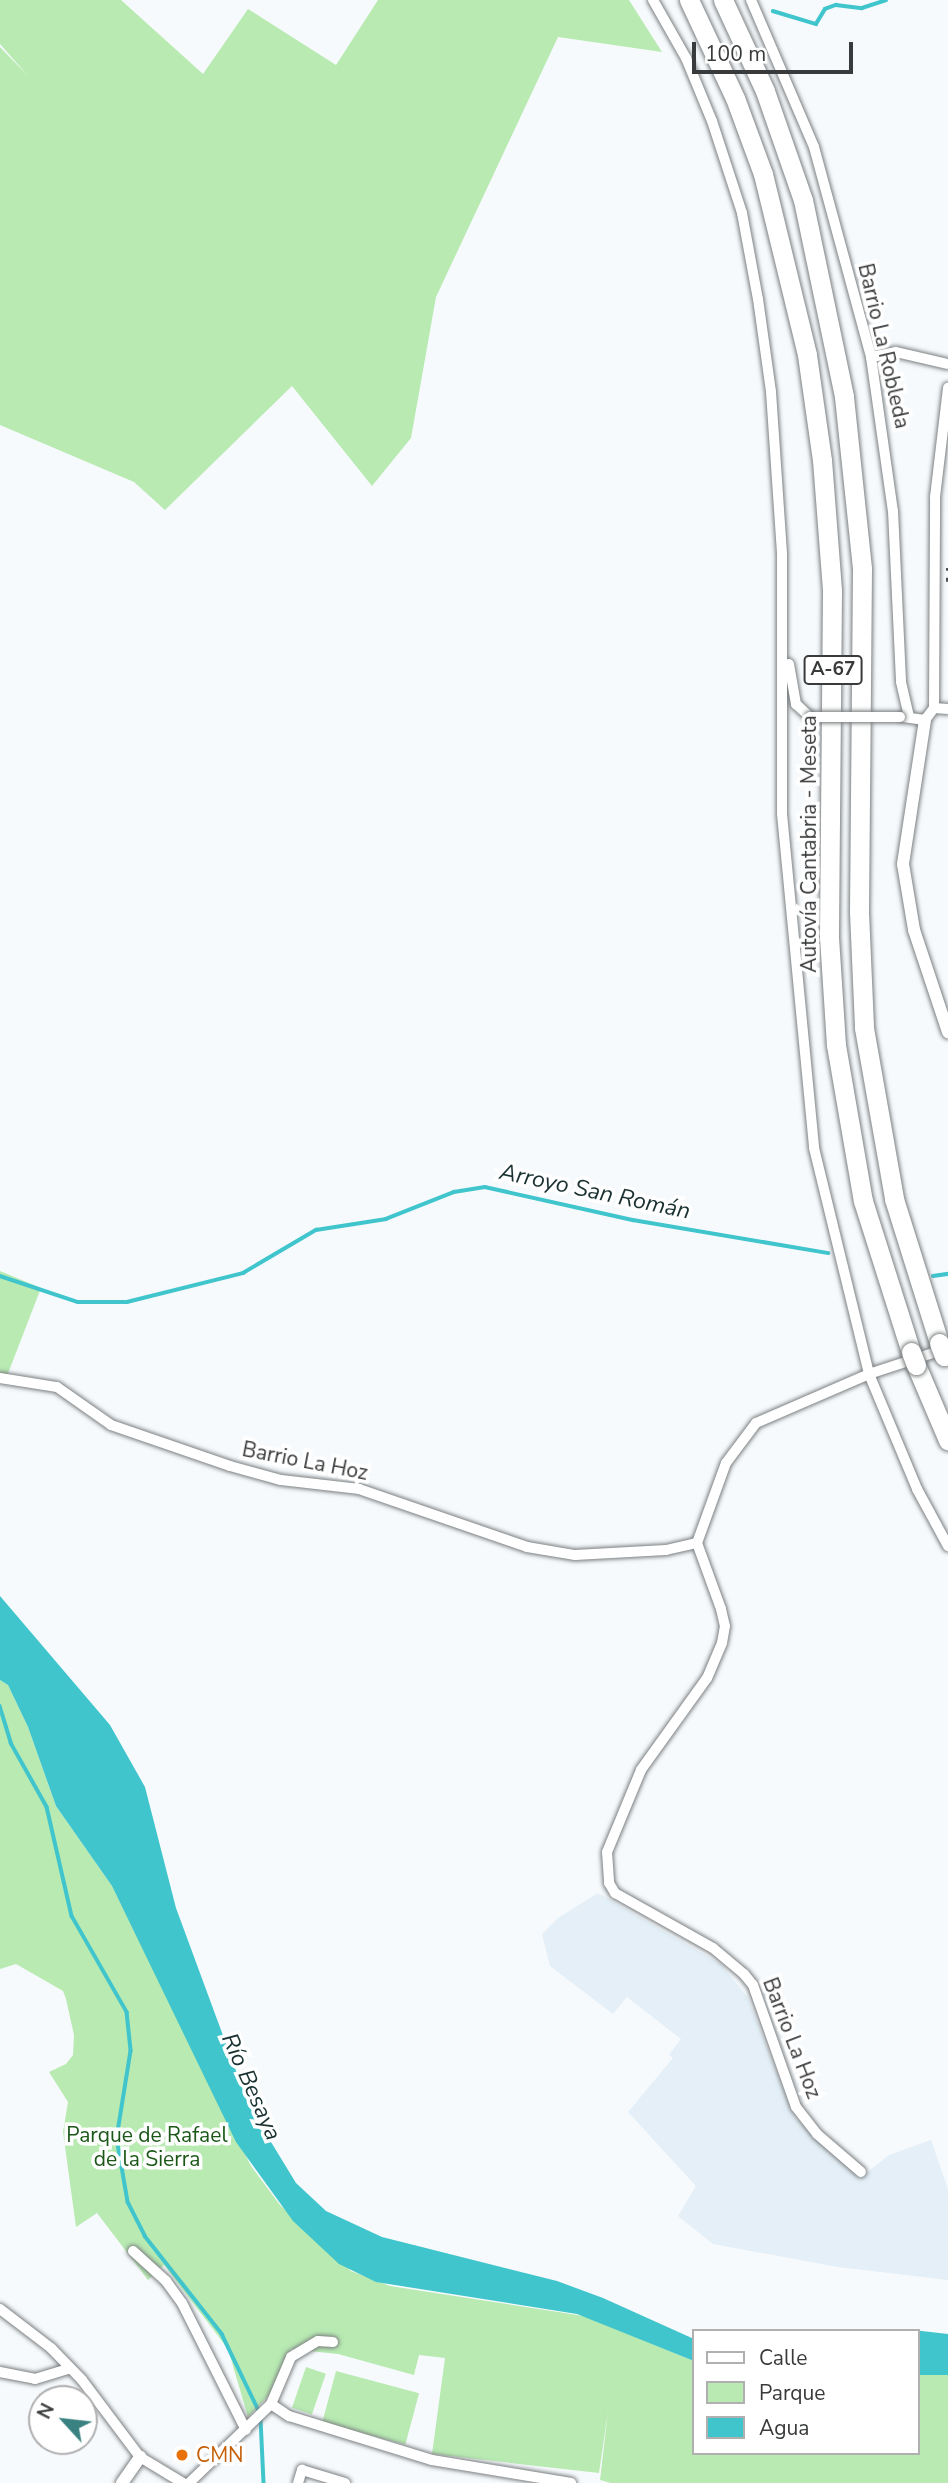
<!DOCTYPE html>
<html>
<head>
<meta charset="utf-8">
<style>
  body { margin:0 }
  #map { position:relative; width:948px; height:2483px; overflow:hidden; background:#f7fafd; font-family:"Nunito Sans",sans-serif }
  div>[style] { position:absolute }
  .built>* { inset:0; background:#e4eff7 }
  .green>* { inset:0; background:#b8eab2; transform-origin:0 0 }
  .water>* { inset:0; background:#40c5cd }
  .stream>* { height:3.5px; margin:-1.75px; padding:0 1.75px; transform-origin:1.75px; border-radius:1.75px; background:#40c5cd }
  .roads { filter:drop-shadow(0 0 2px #7c8082) drop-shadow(0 0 2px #7c8082) }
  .minor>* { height:10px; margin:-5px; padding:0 5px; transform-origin:5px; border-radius:5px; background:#fff }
  .tertiary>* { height:12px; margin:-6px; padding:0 6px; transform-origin:6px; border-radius:6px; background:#fff }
  .motorway>* { height:19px; margin:-9.5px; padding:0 9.5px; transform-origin:9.5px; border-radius:9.5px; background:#fff }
  .rail>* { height:3.5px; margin-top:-1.75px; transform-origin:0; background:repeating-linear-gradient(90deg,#4c4e4f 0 3.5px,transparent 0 10.5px) }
  .bridges { filter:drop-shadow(0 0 2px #7c8082) drop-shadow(0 0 2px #7c8082) }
  .minor-bridge>* { height:10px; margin:-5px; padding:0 5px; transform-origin:5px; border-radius:5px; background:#fff }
  .motorway-bridge>* { height:19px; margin:-9.5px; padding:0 9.5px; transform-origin:9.5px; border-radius:9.5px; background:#fff }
  .dots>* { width:19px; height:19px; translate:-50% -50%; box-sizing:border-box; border:4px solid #fff; border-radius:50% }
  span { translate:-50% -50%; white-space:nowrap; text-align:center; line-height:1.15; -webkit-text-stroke:7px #fff; paint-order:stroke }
  .shield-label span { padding:2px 5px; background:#fff; border:2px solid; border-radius:5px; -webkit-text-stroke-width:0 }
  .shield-label { font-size:19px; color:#393a3b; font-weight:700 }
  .street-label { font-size:21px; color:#393a3b }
  .park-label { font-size:21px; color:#1b5818 }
  .food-label { font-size:21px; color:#c56008 }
  .left { translate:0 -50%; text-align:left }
  .water-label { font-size:23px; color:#1a3132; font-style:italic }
  .legend { position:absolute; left:692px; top:2329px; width:228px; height:126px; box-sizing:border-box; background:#fff; border:2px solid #b0b0b1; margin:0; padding:9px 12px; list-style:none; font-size:21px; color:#393a3b }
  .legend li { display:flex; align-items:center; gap:14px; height:35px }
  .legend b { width:35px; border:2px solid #b0b0b1 }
  .north { position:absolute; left:28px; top:2385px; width:70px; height:70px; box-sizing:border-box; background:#fff; border:2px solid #b0b0b1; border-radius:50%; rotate:297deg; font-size:19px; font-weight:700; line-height:28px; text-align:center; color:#393a3b }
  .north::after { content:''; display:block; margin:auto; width:24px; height:32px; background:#398281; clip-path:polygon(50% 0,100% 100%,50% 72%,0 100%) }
  .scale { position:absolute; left:692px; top:42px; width:161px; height:32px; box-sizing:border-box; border:4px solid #393a3b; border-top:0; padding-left:9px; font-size:21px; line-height:24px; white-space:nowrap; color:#393a3b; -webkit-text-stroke:5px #fff; paint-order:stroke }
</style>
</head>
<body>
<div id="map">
  <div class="built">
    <div style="clip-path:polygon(598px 1893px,721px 1964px,748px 1998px,794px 2117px,860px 2178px,889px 2155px,931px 2140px,948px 2189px,948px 2280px,838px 2267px,713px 2244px,678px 2216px,696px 2186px,628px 2112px,673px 2058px,669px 2055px,681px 2039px,627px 1997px,613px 2014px,550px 1966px,542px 1934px,558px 1918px)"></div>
  </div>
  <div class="green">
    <div style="clip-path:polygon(0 0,121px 0,203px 74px,248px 9px,336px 65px,378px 0,629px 0,662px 52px,558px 37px,436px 297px,411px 438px,372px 486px,292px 386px,165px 510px,134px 482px,0 425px,0 47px,28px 76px,0 44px)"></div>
    <div style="clip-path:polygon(0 1271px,41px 1288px,7px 1376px,0 1375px)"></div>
    <div style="clip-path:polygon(0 1680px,8px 1685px,28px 1727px,56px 1806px,112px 1886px,251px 2166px,280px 2205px,351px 2271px,390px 2286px,584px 2316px,694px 2361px,694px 2453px,918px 2453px,918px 2375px,948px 2375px,948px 2483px,611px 2483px,600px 2480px,608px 2411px,599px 2473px,432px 2454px,445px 2358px,419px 2355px,414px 2375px,338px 2354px,291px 2349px,270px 2394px,248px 2417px,228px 2349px,164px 2265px,148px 2280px,97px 2213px,76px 2227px,63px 2132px,68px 2102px,49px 2072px,66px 2064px,73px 2055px,74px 2035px,66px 1999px,63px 1991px,16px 1964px,0 1969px)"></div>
    <div style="left:306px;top:2367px;width:21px;height:43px;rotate:19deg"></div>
    <div style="left:336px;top:2371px;width:86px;height:53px;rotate:15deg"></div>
  </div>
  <div class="water">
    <div style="clip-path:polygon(0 1596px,110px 1725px,145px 1787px,176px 1908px,249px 2106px,296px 2183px,326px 2211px,382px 2237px,557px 2281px,603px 2298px,694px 2339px,694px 2361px,577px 2314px,376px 2282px,339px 2264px,293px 2221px,236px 2142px,112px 1886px,56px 1806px,28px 1727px,8px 1685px,0 1680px)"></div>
    <div style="clip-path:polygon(913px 2330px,948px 2334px,948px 2375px,918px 2375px,918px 2331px,889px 2331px)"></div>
  </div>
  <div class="stream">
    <div style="left:773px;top:11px;width:45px;rotate:16.8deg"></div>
    <div style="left:816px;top:24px;width:17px;rotate:-59deg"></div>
    <div style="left:825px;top:9px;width:12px;rotate:-20deg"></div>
    <div style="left:836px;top:5px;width:26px;rotate:7deg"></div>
    <div style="left:862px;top:8px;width:25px;rotate:-18deg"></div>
    <div style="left:0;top:1276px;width:82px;rotate:18.4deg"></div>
    <div style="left:78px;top:1302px;width:49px"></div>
    <div style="left:127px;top:1302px;width:120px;rotate:-14deg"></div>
    <div style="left:243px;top:1273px;width:85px;rotate:-30.5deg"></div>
    <div style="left:316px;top:1230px;width:71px;rotate:-8.9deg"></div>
    <div style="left:386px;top:1219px;width:73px;rotate:-21.7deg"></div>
    <div style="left:454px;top:1192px;width:31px;rotate:-9deg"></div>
    <div style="left:485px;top:1187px;width:152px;rotate:12.6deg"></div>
    <div style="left:633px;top:1220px;width:198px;rotate:9.6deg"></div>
    <div style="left:933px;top:1276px;width:15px;rotate:-8deg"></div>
    <div style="left:0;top:1706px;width:39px;rotate:73deg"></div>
    <div style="left:11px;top:1743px;width:73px;rotate:60.6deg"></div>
    <div style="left:47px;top:1807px;width:112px;rotate:77.1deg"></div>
    <div style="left:72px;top:1916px;width:111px;rotate:60.2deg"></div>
    <div style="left:127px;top:2012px;width:39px;rotate:84deg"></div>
    <div style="left:131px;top:2051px;width:88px;rotate:99.1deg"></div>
    <div style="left:117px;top:2138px;width:65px;rotate:80.2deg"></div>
    <div style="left:128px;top:2202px;width:38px;rotate:63deg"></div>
    <div style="left:145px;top:2236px;width:125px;rotate:51.8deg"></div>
    <div style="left:222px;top:2334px;width:85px;rotate:64.3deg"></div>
    <div style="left:261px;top:2419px;width:64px;rotate:87.3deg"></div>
  </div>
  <div class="roads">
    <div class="minor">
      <div style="left:653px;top:0;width:67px;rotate:60.4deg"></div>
      <div style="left:686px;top:58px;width:68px;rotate:67.6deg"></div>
      <div style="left:712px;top:121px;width:97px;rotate:71.9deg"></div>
      <div style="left:742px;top:213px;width:87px;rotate:79.5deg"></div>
      <div style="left:758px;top:299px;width:94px;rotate:82deg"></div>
      <div style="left:771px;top:392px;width:163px;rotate:86.1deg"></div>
      <div style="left:782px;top:555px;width:259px;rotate:90deg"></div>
      <div style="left:782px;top:814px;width:336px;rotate:84.5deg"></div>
      <div style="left:814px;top:1148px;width:233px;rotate:76.3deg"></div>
      <div style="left:869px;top:1374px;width:125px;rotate:67.3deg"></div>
      <div style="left:917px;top:1489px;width:65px;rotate:61.5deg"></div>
      <div style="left:751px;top:0;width:160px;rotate:66.8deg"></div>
      <div style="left:814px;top:147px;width:218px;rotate:74.8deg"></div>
      <div style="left:871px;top:357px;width:156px;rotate:81.9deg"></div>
      <div style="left:893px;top:511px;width:171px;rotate:87.3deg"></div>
      <div style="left:901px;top:682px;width:36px;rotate:77deg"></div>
      <div style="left:871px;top:357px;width:25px;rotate:-11deg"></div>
      <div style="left:896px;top:352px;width:53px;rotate:13deg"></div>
      <div style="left:789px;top:664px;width:41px;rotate:80.1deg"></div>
      <div style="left:796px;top:704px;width:19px;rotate:43deg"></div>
      <div style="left:934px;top:708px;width:14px;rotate:4deg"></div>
      <div style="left:903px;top:717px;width:22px;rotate:8deg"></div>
      <div style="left:925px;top:720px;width:15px;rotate:-53deg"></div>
      <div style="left:934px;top:708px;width:211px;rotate:-89.7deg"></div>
      <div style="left:935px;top:497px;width:110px;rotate:-83.2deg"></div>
      <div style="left:0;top:1378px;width:58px;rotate:9deg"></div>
      <div style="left:57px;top:1387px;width:66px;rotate:35.1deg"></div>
      <div style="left:111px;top:1425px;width:126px;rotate:19deg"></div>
      <div style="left:230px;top:1466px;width:53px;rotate:15.4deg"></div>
      <div style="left:281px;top:1480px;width:79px;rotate:6.6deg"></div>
      <div style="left:359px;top:1489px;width:178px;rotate:19deg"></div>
      <div style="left:527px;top:1547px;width:49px;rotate:9.5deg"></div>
      <div style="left:575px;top:1555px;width:91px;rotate:-3.1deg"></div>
      <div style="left:666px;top:1550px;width:32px;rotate:-13deg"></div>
      <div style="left:697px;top:1543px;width:85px;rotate:-70.1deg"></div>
      <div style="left:726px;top:1463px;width:50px;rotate:-53.1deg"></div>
      <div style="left:756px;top:1423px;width:123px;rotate:-23.4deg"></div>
      <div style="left:869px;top:1374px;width:80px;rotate:-18.2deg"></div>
      <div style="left:697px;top:1543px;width:70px;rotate:70deg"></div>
      <div style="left:721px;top:1609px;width:17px;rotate:77deg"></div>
      <div style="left:725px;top:1626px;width:17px;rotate:100deg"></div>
      <div style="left:722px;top:1643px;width:38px;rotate:113deg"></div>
      <div style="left:707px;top:1678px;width:113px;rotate:125.7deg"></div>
      <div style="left:641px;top:1770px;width:89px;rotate:112.5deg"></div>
      <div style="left:607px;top:1852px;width:31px;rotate:86deg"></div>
      <div style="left:609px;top:1883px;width:12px;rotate:59deg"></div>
      <div style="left:615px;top:1893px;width:112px;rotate:29.3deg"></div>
      <div style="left:713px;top:1948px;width:40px;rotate:40deg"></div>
      <div style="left:744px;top:1974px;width:14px;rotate:51deg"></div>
      <div style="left:753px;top:1985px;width:129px;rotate:70.6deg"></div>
      <div style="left:796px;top:2107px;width:34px;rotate:52deg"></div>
      <div style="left:817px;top:2134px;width:58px;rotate:40.8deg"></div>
      <div style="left:133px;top:2251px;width:45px;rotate:42.3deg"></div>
      <div style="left:166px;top:2281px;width:27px;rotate:54deg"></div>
      <div style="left:182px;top:2303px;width:142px;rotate:63.3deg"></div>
      <div style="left:0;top:2309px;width:64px;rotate:37.4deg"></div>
      <div style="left:51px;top:2348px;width:45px;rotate:45.9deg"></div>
      <div style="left:82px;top:2380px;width:96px;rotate:53deg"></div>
      <div style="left:140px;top:2457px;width:50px;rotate:31.2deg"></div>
      <div style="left:0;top:2372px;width:36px;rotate:11deg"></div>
      <div style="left:35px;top:2379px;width:37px;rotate:-17deg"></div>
      <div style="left:271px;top:2404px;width:22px;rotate:34deg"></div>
      <div style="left:289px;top:2416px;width:150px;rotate:17.1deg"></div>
      <div style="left:432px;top:2460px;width:141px;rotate:9.4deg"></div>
      <div style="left:189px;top:2483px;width:114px;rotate:-43.9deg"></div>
      <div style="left:271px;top:2404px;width:51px;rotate:-66.9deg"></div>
      <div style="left:291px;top:2357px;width:31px;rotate:-31deg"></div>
      <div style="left:318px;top:2341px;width:15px;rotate:4deg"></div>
      <div style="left:298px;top:2483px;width:14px;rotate:-73deg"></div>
      <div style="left:302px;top:2470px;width:45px;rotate:16.8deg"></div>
    </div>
    <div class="tertiary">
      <div style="left:925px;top:720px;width:146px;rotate:98.7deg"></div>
      <div style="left:903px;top:864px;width:67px;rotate:80.5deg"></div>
      <div style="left:914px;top:930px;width:108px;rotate:71.6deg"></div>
      <div style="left:122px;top:2483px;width:32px;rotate:-55deg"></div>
    </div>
    <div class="motorway">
      <div style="left:689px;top:0;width:108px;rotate:64.9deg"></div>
      <div style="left:735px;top:98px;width:81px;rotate:69.8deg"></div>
      <div style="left:763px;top:174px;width:186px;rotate:76.3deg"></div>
      <div style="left:807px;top:355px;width:106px;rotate:81.9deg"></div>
      <div style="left:822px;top:460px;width:131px;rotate:85.6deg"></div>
      <div style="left:832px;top:591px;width:346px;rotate:90.5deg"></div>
      <div style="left:829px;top:937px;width:108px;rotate:86.3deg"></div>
      <div style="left:836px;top:1045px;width:158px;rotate:80.2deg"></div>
      <div style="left:863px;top:1201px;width:158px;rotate:72.4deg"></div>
      <div style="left:723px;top:0;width:100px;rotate:65.2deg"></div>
      <div style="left:765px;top:91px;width:115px;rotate:70.8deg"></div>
      <div style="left:803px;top:200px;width:201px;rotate:78.2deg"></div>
      <div style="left:844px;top:397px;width:173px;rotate:84deg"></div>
      <div style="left:862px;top:569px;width:343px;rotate:90.5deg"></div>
      <div style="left:859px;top:912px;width:116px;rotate:87.5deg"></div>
      <div style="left:864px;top:1028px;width:174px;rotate:80deg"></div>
      <div style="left:894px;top:1199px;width:151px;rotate:72.6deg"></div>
      <div style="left:916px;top:1365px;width:82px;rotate:66.9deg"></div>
    </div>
  </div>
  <div class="rail">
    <div style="left:948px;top:568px;width:18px;rotate:90deg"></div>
  </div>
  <div class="bridges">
    <div class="minor-bridge">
      <div style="left:810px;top:717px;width:90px"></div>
    </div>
    <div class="motorway-bridge">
      <div style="left:939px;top:1343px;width:14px;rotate:69deg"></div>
      <div style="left:911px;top:1352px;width:14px;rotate:69deg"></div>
    </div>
  </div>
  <div class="dots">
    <div style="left:182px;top:2455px;background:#e8710a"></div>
  </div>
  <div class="shield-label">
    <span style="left:833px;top:670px">A-67</span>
  </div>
  <div class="street-label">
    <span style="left:884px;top:346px;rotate:77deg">Barrio La Robleda</span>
    <span style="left:809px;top:844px;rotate:-90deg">Autovía Cantabria - Meseta</span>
    <span style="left:305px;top:1461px;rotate:11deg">Barrio La Hoz</span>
    <span style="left:792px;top:2038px;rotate:69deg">Barrio La Hoz</span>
  </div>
  <div class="park-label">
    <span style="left:147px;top:2147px">Parque de Rafael<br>de la Sierra</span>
  </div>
  <div class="food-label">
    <span class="left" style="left:196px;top:2455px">CMN</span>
  </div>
  <div class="water-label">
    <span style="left:595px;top:1192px;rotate:12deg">Arroyo San Román</span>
    <span style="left:251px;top:2087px;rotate:66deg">Río Besaya</span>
  </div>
  <ul class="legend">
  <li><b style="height:9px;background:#fff"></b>Calle</li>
  <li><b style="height:19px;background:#b8eab2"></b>Parque</li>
  <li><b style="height:19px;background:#40c5cd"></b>Agua</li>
  </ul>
  <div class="north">N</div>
  <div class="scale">100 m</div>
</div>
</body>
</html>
